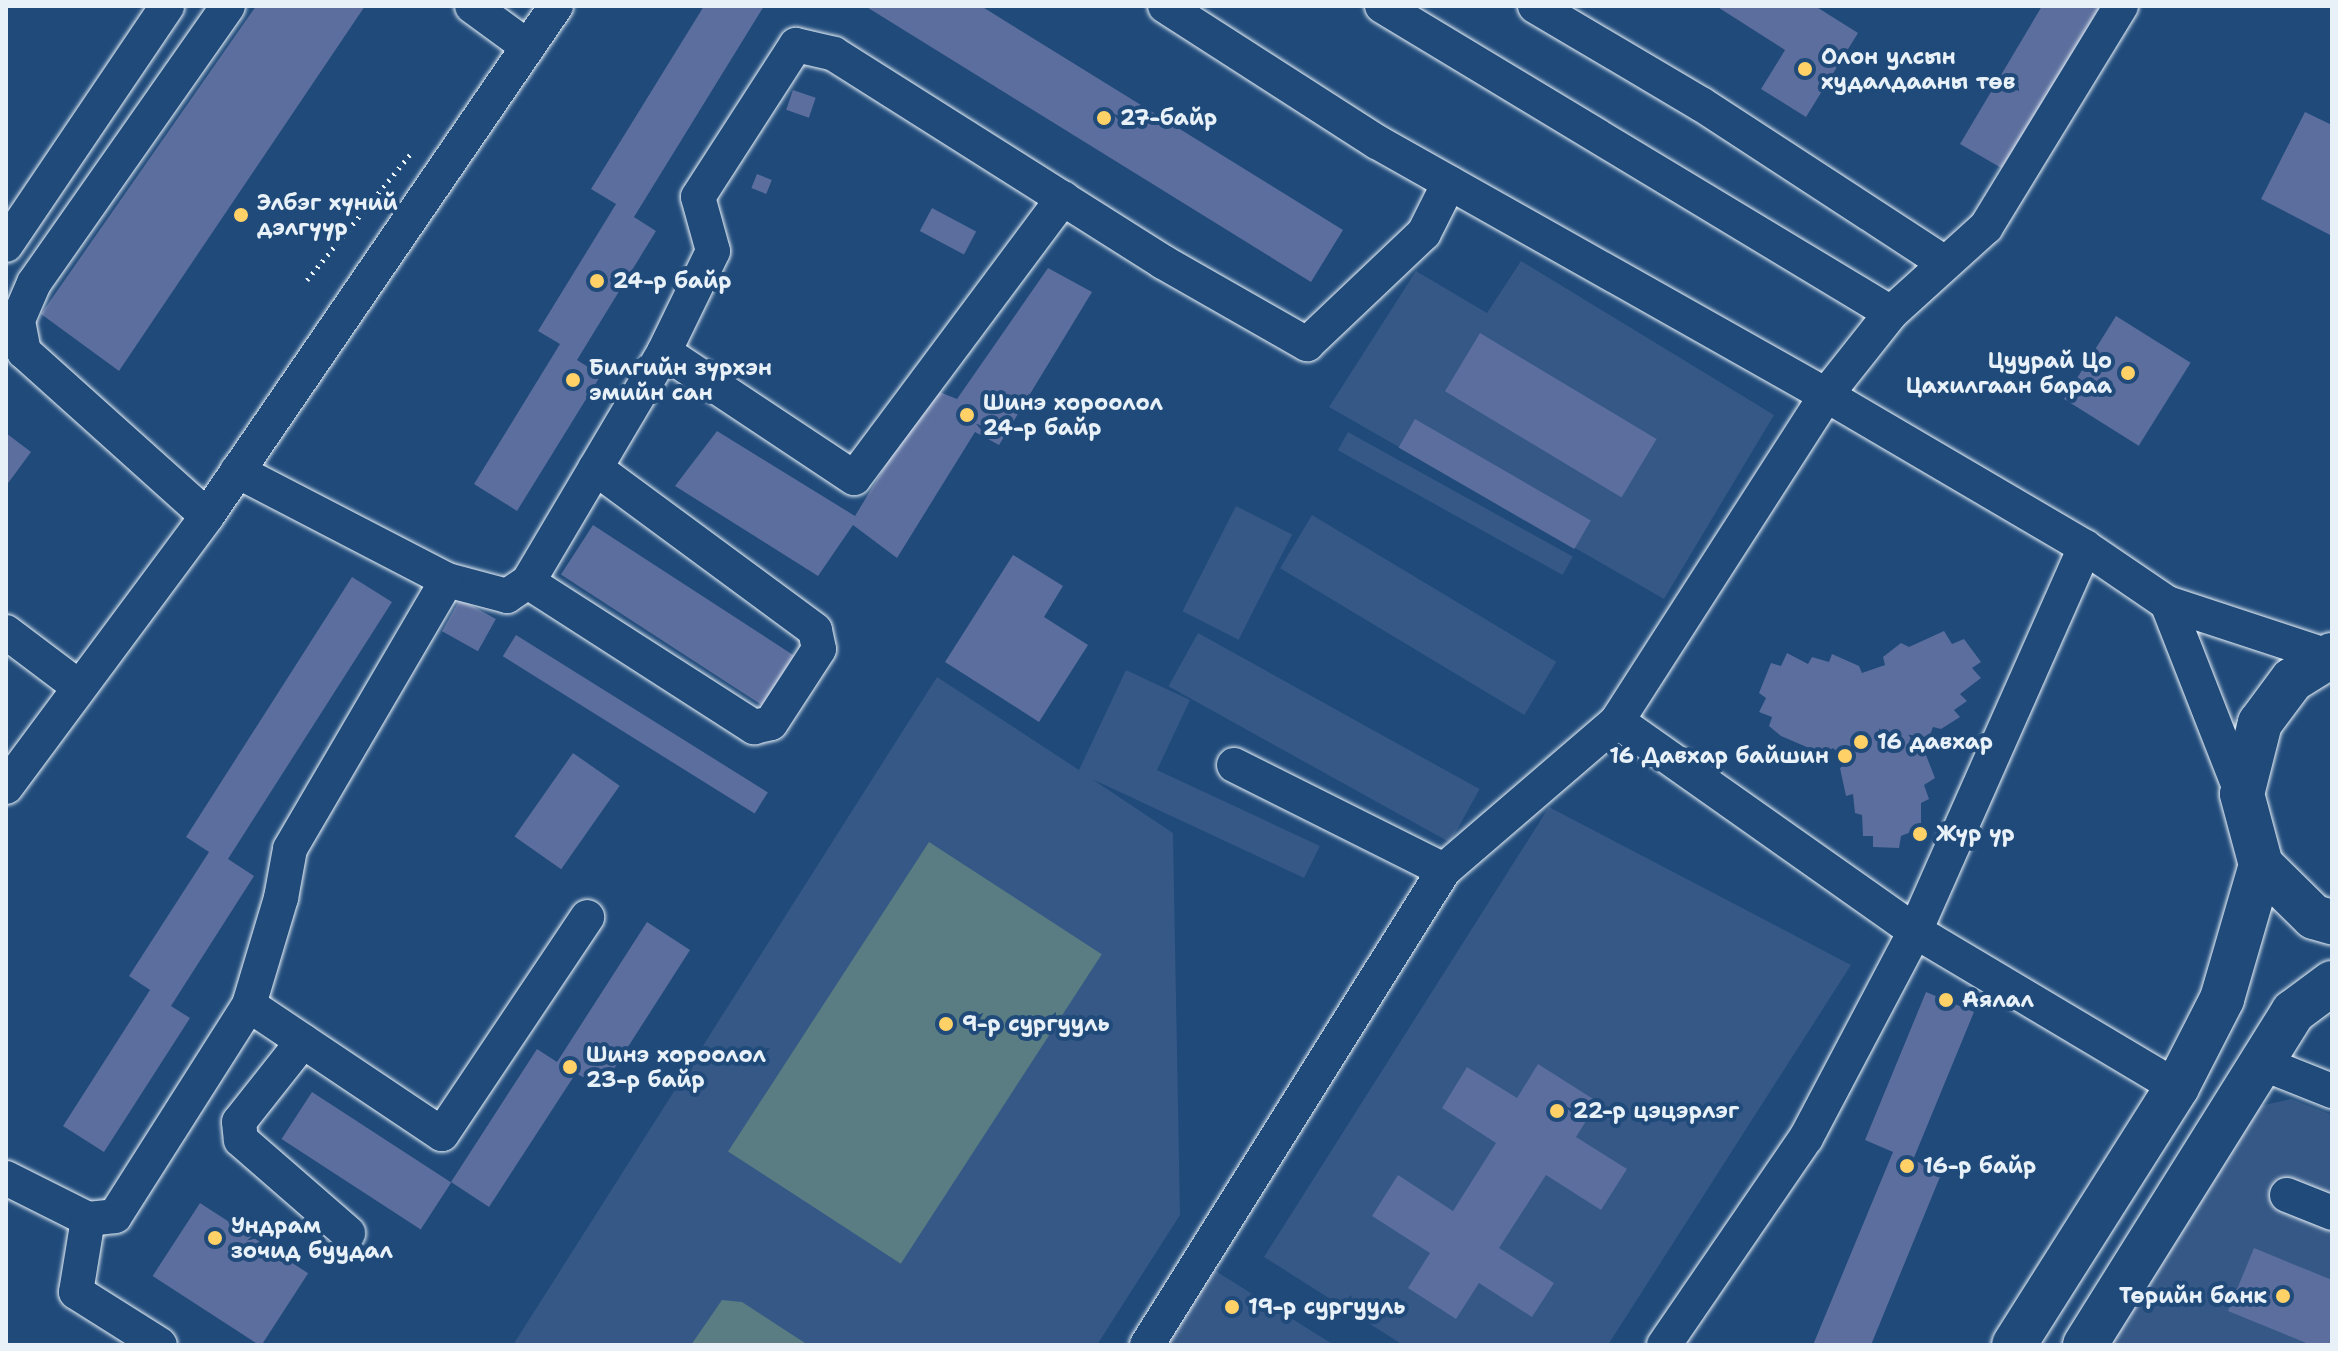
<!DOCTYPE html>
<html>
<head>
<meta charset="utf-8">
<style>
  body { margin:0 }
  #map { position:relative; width:2338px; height:1351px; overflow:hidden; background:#1f4a7a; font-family:"Shantell Sans",sans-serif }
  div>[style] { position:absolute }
  .built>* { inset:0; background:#355886; transform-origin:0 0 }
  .green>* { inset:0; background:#597d82; transform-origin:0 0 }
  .building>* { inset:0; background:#5b6e9d; transform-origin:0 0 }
  .path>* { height:5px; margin-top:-2.5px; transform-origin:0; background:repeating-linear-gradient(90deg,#e8f1f8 0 2px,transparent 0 8px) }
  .roads { filter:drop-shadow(0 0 2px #e8f1f8) drop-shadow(0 0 2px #e8f1f8) }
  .minor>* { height:34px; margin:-17px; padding:0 17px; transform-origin:17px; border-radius:17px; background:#1f4a7a }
  .major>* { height:44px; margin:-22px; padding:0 22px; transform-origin:22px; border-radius:22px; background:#1f4a7a }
  .dots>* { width:22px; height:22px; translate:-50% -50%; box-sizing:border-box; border:4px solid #1f4a7a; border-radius:50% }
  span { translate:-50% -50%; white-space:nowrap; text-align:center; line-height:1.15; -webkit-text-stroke:8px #1f4a7a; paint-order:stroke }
  .poi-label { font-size:22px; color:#e8f1f8; font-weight:700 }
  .left { translate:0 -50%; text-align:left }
  .right { translate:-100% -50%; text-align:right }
  .frame { position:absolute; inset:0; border:8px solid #e8f1f8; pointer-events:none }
</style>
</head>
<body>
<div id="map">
  <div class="built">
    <div style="clip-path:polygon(1521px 261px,1774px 415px,1664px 599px,1329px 407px,1416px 271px,1487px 313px)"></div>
    <div style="left:1348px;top:432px;width:257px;height:21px;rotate:29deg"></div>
    <div style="left:1236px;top:506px;width:63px;height:118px;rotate:27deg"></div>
    <div style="left:1312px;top:515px;width:285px;height:62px;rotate:31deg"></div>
    <div style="left:1198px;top:633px;width:322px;height:61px;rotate:29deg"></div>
    <div style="clip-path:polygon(1126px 670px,1190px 700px,1157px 770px,1320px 846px,1304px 878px,1092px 779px,1173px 833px,1180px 1215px,1097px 1345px,513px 1345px,937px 677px,1079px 770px)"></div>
    <div style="clip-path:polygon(1549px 807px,1851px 965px,1608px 1345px,1403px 1345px,1264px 1257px)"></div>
    <div style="clip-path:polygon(2291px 1099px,2332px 1115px,2332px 1345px,2105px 1345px,2255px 1107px)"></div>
    <div style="clip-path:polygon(1214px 1270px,1334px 1345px,1167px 1345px)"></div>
  </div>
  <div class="green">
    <div style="left:929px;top:842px;width:206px;height:369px;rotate:33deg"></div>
    <div style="clip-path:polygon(722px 1300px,742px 1302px,808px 1345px,691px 1345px)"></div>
  </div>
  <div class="building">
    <div style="clip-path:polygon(256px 6px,365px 6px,119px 371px,41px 314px)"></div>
    <div style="clip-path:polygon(704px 6px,764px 6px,634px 217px,656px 231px,577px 360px,601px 375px,517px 511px,474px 484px,560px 344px,538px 331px,616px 204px,591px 189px)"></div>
    <div style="clip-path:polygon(865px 6px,981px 6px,1343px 230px,1311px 282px)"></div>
    <div style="clip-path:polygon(1716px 6px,1815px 6px,1858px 33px,1806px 117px,1761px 89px,1785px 50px)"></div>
    <div style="clip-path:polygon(2042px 6px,2100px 6px,2003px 169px,1960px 144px)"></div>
    <div style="left:793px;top:90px;width:24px;height:21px;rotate:19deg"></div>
    <div style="clip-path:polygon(2305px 112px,2332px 125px,2332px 236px,2261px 199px)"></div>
    <div style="left:757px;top:174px;width:16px;height:15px;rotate:22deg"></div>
    <div style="left:932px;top:208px;width:50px;height:26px;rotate:28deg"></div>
    <div style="clip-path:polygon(1048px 268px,1092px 292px,999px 445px,975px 432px,897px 558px,853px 525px,818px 576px,675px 486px,717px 431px,855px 516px,932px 389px,957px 399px)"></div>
    <div style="left:2116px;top:316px;width:88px;height:98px;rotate:32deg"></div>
    <div style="left:1480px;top:333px;width:206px;height:68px;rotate:31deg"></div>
    <div style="left:1415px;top:419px;width:203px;height:33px;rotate:30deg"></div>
    <div style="clip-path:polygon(6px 433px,31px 452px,6px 486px)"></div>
    <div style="left:593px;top:525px;width:240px;height:59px;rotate:33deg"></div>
    <div style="clip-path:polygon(1013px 555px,1063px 586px,1044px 617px,1088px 645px,1039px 722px,945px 662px)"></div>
    <div style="clip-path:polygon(352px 577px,392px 602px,228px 859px,254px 876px,171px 1006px,190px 1018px,104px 1152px,63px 1126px,150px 990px,129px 976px,209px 852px,186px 837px)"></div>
    <div style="left:460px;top:599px;width:41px;height:37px;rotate:29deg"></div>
    <div style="clip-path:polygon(1944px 631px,1952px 644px,1964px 639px,1981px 662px,1972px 668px,1981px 678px,1960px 694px,1967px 701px,1954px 710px,1960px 717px,1941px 729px,1933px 727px,1924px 750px,1935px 778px,1924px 785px,1929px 799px,1921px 803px,1921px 828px,1901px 836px,1899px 848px,1873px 847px,1873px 836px,1863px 836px,1862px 815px,1855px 813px,1853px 794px,1846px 796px,1840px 768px,1848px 762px,1833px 748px,1823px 754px,1781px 736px,1769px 726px,1772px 717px,1759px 712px,1766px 698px,1759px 693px,1771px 663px,1781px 666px,1787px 653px,1808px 664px,1812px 657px,1829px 662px,1832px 654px,1859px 666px,1862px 673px,1885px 665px,1883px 657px,1901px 643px,1909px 647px)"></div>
    <div style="left:516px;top:635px;width:297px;height:25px;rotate:32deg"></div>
    <div style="left:573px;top:753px;width:57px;height:102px;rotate:35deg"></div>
    <div style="clip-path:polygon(647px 922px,690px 950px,601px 1089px,576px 1073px,489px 1207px,451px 1182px,537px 1049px,557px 1062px)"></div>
    <div style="clip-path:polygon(1926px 992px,1974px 1012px,1913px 1160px,1942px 1172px,1871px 1345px,1813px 1345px,1893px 1152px,1865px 1140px)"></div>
    <div style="clip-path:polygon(1538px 1064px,1598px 1102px,1576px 1137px,1627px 1169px,1601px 1210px,1546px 1175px,1499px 1248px,1554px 1283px,1532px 1317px,1479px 1283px,1456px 1319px,1408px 1288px,1430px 1253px,1372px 1216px,1398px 1175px,1453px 1211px,1496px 1143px,1442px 1108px,1467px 1067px,1517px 1098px)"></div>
    <div style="left:312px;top:1092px;width:166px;height:56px;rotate:33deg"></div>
    <div style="left:200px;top:1203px;width:129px;height:87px;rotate:33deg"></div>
    <div style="clip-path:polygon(2254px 1248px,2332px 1280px,2332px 1345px,2311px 1345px,2228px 1311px)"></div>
  </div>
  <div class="path">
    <div style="left:307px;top:280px;width:166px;rotate:-50.6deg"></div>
  </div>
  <div class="roads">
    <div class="minor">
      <div style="left:472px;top:6px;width:69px;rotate:36.2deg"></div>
      <div style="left:1165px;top:6px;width:252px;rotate:32.7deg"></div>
      <div style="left:1377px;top:142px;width:515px;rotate:29.4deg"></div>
      <div style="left:1826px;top:395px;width:300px;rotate:30.4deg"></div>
      <div style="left:2085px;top:547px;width:99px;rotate:34.3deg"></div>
      <div style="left:2167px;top:603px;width:166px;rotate:18.2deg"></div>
      <div style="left:1382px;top:6px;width:594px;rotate:31.1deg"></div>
      <div style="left:1535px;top:6px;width:193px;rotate:30.6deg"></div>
      <div style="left:1701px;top:104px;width:291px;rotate:33.1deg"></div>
      <div style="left:1063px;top:198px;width:349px;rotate:126.7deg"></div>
      <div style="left:854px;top:478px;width:228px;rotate:-146.4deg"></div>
      <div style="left:664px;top:352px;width:112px;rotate:-64.1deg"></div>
      <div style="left:713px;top:251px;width:56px;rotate:-105.5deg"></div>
      <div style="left:698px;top:197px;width:181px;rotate:-57.2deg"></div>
      <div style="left:796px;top:45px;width:39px;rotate:13deg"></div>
      <div style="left:834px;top:54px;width:389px;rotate:32.3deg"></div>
      <div style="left:1163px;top:262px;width:166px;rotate:29.7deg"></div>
      <div style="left:1307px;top:344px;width:161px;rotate:-43.5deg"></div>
      <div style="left:1424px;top:233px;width:56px;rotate:-63.4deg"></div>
      <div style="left:6px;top:245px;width:288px;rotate:-56deg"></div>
      <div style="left:237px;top:471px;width:237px;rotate:27.4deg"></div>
      <div style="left:447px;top:580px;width:62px;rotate:14.9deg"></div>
      <div style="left:507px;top:596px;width:25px;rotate:-34deg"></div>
      <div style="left:528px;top:582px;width:267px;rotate:-59.4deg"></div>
      <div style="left:207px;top:516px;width:246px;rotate:-138.1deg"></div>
      <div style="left:24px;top:352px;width:33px;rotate:-101deg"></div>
      <div style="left:18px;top:320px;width:40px;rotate:-66.6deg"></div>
      <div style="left:34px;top:283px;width:338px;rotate:-55deg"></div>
      <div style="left:447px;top:580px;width:311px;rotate:120.3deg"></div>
      <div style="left:290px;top:849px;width:50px;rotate:100.4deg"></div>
      <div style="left:281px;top:898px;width:112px;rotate:106.7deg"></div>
      <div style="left:249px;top:1005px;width:232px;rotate:33.8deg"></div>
      <div style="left:442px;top:1134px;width:261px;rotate:-56.2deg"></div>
      <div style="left:528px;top:582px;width:269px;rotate:32.7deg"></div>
      <div style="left:754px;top:727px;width:17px;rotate:-13deg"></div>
      <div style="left:771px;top:723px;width:88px;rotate:-57deg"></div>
      <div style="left:819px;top:649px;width:19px;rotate:-102deg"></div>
      <div style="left:815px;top:630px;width:273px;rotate:-143.6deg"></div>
      <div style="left:2167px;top:603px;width:205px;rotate:68.6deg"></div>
      <div style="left:6px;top:632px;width:91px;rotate:37deg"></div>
      <div style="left:1617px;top:721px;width:365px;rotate:35.2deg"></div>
      <div style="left:1915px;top:931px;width:305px;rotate:30.8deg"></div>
      <div style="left:1234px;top:765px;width:235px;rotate:26.6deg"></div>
      <div style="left:1444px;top:870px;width:228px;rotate:-40.7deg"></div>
      <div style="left:1617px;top:721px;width:387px;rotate:-57.3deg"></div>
      <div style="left:1826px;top:395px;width:105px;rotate:-51.6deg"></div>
      <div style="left:1891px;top:313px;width:128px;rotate:-42.2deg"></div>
      <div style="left:1986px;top:227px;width:259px;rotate:-58.6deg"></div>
      <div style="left:6px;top:787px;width:337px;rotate:-53.4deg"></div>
      <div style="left:207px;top:516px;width:618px;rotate:-55.62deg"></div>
      <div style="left:303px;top:1041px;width:103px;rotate:128.3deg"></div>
      <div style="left:239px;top:1122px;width:18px;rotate:84deg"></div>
      <div style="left:241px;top:1140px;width:142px;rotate:41deg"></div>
      <div style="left:2264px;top:1064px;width:73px;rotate:21.7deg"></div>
      <div style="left:6px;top:1178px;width:92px;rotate:26.6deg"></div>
      <div style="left:88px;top:1219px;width:74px;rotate:99.3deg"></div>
      <div style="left:76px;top:1292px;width:99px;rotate:32.2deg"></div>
      <div style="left:2287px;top:1195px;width:48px;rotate:21.8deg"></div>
      <div style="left:88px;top:1219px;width:27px;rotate:-6deg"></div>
      <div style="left:115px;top:1216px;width:250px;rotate:-57.6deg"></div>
      <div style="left:1147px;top:1345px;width:560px;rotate:-57.98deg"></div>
      <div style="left:1664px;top:1345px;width:251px;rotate:-55.6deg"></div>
      <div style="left:1806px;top:1138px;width:234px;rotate:-62.2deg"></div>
      <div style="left:1915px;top:931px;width:420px;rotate:-66.1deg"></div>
    </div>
    <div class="major">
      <div style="left:2332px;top:655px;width:47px;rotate:148deg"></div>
      <div style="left:2292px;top:680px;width:54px;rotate:126.7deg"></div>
      <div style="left:2260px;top:723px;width:73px;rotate:104.2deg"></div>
      <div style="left:2242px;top:794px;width:73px;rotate:75deg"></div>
      <div style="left:2261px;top:865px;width:74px;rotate:44.5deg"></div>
      <div style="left:2314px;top:917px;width:19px;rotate:16deg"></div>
      <div style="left:2014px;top:1345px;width:305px;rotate:-57.7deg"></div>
      <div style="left:2177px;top:1087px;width:99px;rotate:-62.9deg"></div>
      <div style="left:2222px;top:999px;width:140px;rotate:-73.8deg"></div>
      <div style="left:2085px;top:1345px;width:393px;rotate:-58deg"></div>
      <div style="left:2293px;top:1012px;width:49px;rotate:-36.6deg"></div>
    </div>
  </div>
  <div class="dots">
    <div style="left:1805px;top:69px;background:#ffd166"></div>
    <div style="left:1104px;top:118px;background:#ffd166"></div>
    <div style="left:241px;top:215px;background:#ffd166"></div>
    <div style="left:597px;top:281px;background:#ffd166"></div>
    <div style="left:2128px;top:373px;background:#ffd166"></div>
    <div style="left:573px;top:380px;background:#ffd166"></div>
    <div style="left:967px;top:415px;background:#ffd166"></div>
    <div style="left:1861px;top:742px;background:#ffd166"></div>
    <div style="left:1845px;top:756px;background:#ffd166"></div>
    <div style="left:1920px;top:834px;background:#ffd166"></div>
    <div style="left:1946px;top:1000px;background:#ffd166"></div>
    <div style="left:946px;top:1024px;background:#ffd166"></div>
    <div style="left:570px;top:1067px;background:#ffd166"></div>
    <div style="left:1557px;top:1111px;background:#ffd166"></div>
    <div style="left:1907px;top:1166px;background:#ffd166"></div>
    <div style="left:215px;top:1238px;background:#ffd166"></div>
    <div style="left:2283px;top:1296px;background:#ffd166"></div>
    <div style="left:1232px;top:1307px;background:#ffd166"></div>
  </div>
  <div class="poi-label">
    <span class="left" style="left:1821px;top:69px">Олон улсын<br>худалдааны төв</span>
    <span class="left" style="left:1120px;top:118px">27-байр</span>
    <span class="left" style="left:257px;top:215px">Элбэг хүний<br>дэлгүүр</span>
    <span class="left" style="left:613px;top:281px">24-р байр</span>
    <span class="right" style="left:2112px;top:373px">Цуурай Цо<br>Цахилгаан бараа</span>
    <span class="left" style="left:589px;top:380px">Билгийн зүрхэн<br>эмийн сан</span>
    <span class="left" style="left:983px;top:415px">Шинэ хороолол<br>24-р байр</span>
    <span class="left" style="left:1877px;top:742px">16 давхар</span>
    <span class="right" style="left:1829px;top:756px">16 Давхар байшин</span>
    <span class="left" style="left:1936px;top:834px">Жүр үр</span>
    <span class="left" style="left:1962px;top:1000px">Аялал</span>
    <span class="left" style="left:962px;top:1024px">9-р сургууль</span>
    <span class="left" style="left:586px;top:1067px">Шинэ хороолол<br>23-р байр</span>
    <span class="left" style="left:1573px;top:1111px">22-р цэцэрлэг</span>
    <span class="left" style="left:1923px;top:1166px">16-р байр</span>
    <span class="left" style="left:231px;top:1238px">Ундрам<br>зочид буудал</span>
    <span class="right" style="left:2267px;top:1296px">Төрийн банк</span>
    <span class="left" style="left:1248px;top:1307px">19-р сургууль</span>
  </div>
  <div class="frame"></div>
</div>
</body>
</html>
